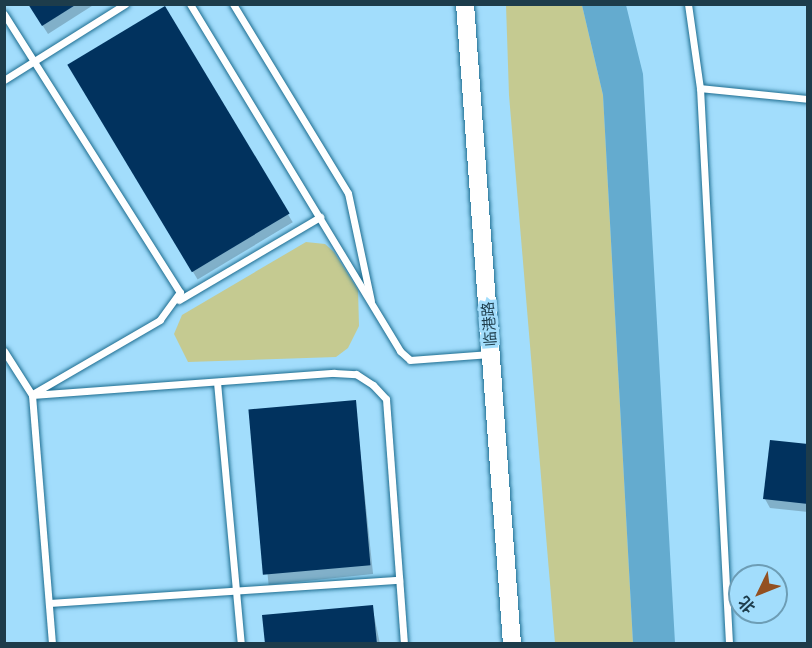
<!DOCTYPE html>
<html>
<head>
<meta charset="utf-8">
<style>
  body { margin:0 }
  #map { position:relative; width:812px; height:648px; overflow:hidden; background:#a2ddfc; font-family:"Noto Sans","Noto Sans SC",sans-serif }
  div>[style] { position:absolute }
  .green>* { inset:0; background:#c5ca91 }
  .water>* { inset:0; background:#64abcf }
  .shadow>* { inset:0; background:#0003; transform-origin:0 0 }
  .building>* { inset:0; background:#01325e; transform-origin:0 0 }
  .roads { filter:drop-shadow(0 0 2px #1d6d90) drop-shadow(0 0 2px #1d6d90) }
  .service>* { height:7px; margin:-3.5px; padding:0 3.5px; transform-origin:3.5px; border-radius:3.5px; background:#fff }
  .secondary>* { height:18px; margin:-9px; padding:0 9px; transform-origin:9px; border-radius:9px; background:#fff }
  span { translate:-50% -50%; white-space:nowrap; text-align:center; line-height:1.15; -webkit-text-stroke:6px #a2ddfc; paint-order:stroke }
  .street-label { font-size:15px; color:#1d3c4b }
  .frame { position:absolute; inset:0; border:6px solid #1d3c4b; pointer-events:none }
  .north { position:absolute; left:728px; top:564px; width:60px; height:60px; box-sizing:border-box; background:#a2ddfc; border:2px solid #6d9db5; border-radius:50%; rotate:227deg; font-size:16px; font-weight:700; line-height:24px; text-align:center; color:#1d3c4b }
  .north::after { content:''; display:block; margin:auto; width:21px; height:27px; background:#935021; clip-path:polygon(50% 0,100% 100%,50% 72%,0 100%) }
</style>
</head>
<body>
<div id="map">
  <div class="green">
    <div style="clip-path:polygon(506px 5px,582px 5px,603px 95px,633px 643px,555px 643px,509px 95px)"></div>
    <div style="clip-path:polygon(306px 242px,325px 244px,334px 252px,358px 290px,359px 326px,348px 348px,336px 357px,188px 362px,174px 334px,182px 315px)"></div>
  </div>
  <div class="water">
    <div style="clip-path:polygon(582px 5px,626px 5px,643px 74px,675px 643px,633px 643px,603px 95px)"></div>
  </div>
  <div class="shadow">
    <div style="clip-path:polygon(29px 4px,95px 4px,48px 34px)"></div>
    <div style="left:164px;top:8px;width:250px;height:111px;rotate:59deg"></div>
    <div style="left:355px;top:402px;width:173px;height:105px;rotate:84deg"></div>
    <div style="clip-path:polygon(808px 446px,808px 512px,770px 508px,765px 499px)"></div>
    <div style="clip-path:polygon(372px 606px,380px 644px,266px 644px)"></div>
  </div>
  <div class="building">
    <div style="clip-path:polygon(28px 4px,77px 4px,42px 26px)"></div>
    <div style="left:165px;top:6px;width:242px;height:114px;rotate:59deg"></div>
    <div style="left:356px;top:400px;width:166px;height:108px;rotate:85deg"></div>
    <div style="clip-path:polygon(770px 440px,808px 444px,808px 504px,763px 499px)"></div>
    <div style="clip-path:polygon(373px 605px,377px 644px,265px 644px,262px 615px)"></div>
  </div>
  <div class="roads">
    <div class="service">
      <div style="left:190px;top:4px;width:406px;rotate:58.8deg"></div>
      <div style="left:400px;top:351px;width:13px;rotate:42deg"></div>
      <div style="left:410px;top:360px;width:80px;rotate:-4.3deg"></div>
      <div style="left:233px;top:4px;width:221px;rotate:58.7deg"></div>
      <div style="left:348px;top:193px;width:110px;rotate:78deg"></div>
      <div style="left:688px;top:4px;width:85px;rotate:81.9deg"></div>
      <div style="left:700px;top:88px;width:557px;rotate:87.01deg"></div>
      <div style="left:4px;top:14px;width:329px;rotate:57.7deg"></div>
      <div style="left:180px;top:292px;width:34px;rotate:126deg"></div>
      <div style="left:160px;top:320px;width:146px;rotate:149.9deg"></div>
      <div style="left:4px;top:80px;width:143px;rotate:-32.1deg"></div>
      <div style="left:700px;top:88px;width:109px;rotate:5.8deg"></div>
      <div style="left:179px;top:300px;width:164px;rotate:-30.5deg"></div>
      <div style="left:4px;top:351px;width:52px;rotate:57.5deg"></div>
      <div style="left:32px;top:395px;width:250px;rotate:85.4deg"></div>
      <div style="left:217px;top:382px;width:263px;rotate:84.8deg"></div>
      <div style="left:32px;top:395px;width:303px;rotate:-4.2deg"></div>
      <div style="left:334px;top:373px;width:22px;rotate:3deg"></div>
      <div style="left:356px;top:374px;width:20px;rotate:33deg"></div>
      <div style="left:373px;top:385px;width:19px;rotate:47deg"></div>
      <div style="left:386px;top:399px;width:246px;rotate:85.8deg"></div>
      <div style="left:49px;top:603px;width:351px;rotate:-3.8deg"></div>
    </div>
    <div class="secondary">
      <div style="left:465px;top:4px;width:642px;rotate:85.8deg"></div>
    </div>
  </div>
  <div class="street-label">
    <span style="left:489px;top:324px;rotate:-94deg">临港路</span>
  </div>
  <div class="frame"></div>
  <div class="north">北</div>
</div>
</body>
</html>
